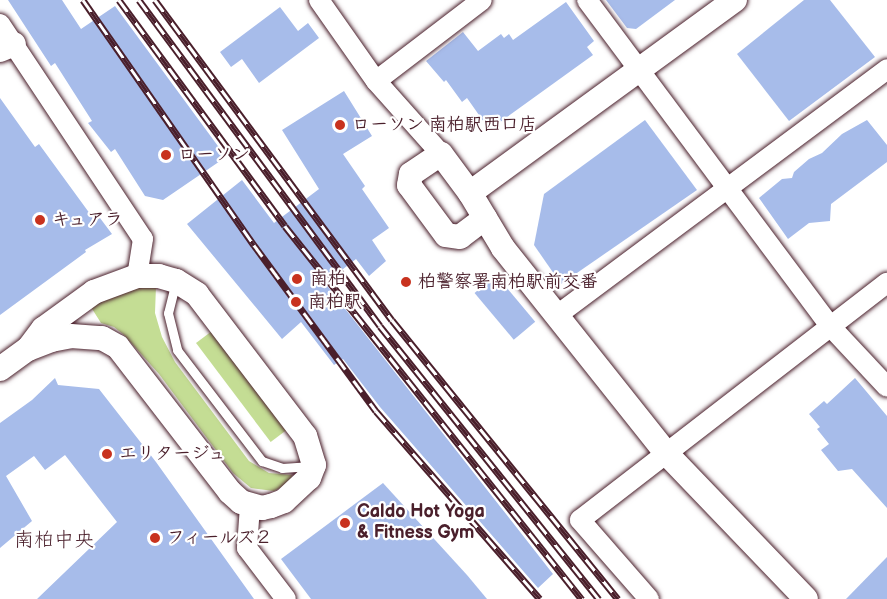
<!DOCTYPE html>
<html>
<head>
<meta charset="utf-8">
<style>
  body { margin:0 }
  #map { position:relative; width:887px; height:599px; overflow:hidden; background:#fff; font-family:"Balsamiq Sans","Klee One",sans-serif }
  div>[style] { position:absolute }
  .green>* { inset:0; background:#c4dd94; transform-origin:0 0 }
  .building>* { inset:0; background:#a7bcea; transform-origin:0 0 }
  .roads { filter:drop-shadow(0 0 2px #4a1f2b) drop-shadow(0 0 2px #4a1f2b) }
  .service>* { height:9px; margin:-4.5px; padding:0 4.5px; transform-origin:4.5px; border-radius:4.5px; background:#fff }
  .minor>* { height:20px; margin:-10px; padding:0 10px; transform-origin:10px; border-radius:10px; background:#fff }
  .tertiary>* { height:24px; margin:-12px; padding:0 12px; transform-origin:12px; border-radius:12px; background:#fff }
  .rail>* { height:7px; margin-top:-3.5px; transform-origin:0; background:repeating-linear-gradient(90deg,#fff 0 14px,#4a1f2b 0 28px); box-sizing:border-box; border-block:2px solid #4a1f2b }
  .dots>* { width:16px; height:16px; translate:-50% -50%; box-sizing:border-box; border:3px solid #fff; border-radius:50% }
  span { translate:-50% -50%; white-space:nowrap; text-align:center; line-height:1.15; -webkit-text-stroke:4.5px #fff; paint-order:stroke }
  .poi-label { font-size:18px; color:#4a1f2b; font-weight:700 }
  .left { translate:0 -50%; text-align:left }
  .neighbourhood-label { font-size:20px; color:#4a1f2b }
</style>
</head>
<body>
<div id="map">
  <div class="green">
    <div style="clip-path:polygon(156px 286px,155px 313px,162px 337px,175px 362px,249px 461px,269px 473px,292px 475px,290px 483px,274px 491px,251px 488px,233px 473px,159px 374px,124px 335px,114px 327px,101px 323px,89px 304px,121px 289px)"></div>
    <div style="left:212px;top:331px;width:124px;height:20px;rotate:53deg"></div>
  </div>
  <div class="building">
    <div style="clip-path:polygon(8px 0,62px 0,81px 29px,115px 6px,226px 157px,163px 200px,145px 196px,115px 149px,111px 152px,88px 123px,92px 121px,55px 63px,51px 66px)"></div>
    <div style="clip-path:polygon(606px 0,675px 0,636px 29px,627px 28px)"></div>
    <div style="clip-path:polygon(804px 0,830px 0,875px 57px,789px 121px,737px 54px)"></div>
    <div style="clip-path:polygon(566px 2px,594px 41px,587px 47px,593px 55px,496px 125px,492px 121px,486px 125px,467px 98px,462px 102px,446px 80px,444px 82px,426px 61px,463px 32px,478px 51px,501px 34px,504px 38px,509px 34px,513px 40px)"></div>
    <div style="clip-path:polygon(280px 7px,298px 31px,308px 23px,319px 38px,259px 83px,242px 59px,231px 67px,220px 52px)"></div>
    <div style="clip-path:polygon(344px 91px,372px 136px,343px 154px,365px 186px,362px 189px,389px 228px,372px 240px,386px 261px,369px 276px,356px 259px,325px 283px,553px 574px,538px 588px,380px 407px,343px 359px,334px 365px,301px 322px,282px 339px,187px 224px,242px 180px,274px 223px,319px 189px,282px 130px)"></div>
    <div style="clip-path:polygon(0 98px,35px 147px,39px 144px,93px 218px,97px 214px,112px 234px,85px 250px,86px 252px,0 315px)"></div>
    <div style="clip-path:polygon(645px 120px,697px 190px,561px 284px,534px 245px,544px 194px)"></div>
    <div style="clip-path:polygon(867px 120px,887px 145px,887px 162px,831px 204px,830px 221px,809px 223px,788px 239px,759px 198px,782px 179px,792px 178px,794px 172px,809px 159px,822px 153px,842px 134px)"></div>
    <div style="left:496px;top:275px;width:61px;height:28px;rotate:50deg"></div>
    <div style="clip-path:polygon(55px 378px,58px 385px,99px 389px,156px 462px,254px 599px,37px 599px,117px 522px,65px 455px,45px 470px,34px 456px,6px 476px,32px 521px,0 548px,0 423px,32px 400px)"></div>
    <div style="clip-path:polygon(855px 378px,887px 416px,887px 508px,852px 469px,838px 471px,821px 450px,829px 444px,817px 429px,820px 427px,809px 414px,824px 401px,827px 404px)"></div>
    <div style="clip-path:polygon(383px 483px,467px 575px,487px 599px,311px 599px,281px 559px)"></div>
    <div style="clip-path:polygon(887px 557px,887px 599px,846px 599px)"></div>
  </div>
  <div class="roads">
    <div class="service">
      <div style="left:176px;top:281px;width:33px;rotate:104deg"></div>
      <div style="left:168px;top:313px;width:38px;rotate:76deg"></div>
      <div style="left:177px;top:350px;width:140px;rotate:52.6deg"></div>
      <div style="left:262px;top:461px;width:21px;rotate:19deg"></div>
      <div style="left:282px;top:468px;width:29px;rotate:-4deg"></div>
    </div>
    <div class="minor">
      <div style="left:319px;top:0;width:99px;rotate:54.9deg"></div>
      <div style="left:376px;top:81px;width:98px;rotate:48.3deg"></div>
      <div style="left:587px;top:0;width:407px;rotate:53.3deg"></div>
      <div style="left:830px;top:326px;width:83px;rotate:46.9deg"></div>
      <div style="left:0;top:24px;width:258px;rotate:56.4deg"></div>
      <div style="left:143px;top:239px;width:37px;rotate:99deg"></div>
      <div style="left:376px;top:81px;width:133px;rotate:-37.4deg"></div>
      <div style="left:556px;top:316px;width:413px;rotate:-36.7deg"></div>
      <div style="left:250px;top:506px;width:42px;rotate:94.1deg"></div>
      <div style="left:247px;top:548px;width:64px;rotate:52.6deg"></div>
      <div style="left:649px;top:599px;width:105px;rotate:-131.1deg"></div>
      <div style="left:580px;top:520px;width:388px;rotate:-37.7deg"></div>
    </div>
    <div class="tertiary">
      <div style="left:0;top:50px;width:15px;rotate:-23deg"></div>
      <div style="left:470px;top:193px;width:328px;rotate:-36.1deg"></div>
      <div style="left:485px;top:218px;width:31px;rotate:143deg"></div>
      <div style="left:460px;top:237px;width:14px;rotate:-172deg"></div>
      <div style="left:446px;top:235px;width:62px;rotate:-126.5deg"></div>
      <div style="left:409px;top:185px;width:11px;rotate:-80deg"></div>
      <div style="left:411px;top:174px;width:36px;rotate:-34deg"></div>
      <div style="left:441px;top:154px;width:49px;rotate:53.4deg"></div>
      <div style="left:470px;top:193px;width:64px;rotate:59deg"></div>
      <div style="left:503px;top:248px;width:262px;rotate:51.5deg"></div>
      <div style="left:666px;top:453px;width:202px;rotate:46.2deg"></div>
      <div style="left:0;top:369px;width:34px;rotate:-36deg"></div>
      <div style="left:28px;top:349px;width:25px;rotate:-21deg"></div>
      <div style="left:51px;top:340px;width:20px;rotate:-11deg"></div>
      <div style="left:71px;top:336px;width:31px;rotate:4deg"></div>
      <div style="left:102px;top:338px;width:18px;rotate:29deg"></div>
      <div style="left:118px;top:347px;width:183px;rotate:52.3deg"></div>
      <div style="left:230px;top:492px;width:15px;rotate:42deg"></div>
      <div style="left:241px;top:502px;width:22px;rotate:16deg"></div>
      <div style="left:262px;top:508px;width:9px;rotate:-13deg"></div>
      <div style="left:271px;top:506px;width:14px;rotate:-21deg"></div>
      <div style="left:284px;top:501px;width:34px;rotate:-43deg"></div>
      <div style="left:309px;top:478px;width:14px;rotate:-69deg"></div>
      <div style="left:314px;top:465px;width:30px;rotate:-107deg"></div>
      <div style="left:305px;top:436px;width:178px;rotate:-127.3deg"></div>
      <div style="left:197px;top:294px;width:25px;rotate:-148deg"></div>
      <div style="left:176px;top:281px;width:18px;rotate:-164deg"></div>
      <div style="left:159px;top:276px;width:22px;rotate:180deg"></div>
      <div style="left:137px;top:276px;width:46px;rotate:159.6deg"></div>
      <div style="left:94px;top:292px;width:63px;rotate:144deg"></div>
      <div style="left:43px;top:329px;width:25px;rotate:127deg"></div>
    </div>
  </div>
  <div class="rail">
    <div style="left:83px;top:0;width:299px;rotate:55.1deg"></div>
    <div style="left:254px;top:245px;width:206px;rotate:53.7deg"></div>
    <div style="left:376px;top:411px;width:249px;rotate:48.9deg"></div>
    <div style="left:119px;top:0;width:280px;rotate:53.7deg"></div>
    <div style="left:285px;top:226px;width:477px;rotate:51.5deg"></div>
    <div style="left:139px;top:0;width:405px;rotate:53.5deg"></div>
    <div style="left:380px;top:326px;width:350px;rotate:51.3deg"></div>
    <div style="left:155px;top:0;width:398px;rotate:53.5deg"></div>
    <div style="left:392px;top:320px;width:359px;rotate:51deg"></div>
  </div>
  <div class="dots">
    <div style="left:340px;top:125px;background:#c8321e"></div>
    <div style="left:166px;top:155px;background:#c8321e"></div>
    <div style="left:40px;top:220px;background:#c8321e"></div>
    <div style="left:297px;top:279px;background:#c8321e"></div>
    <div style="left:406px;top:282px;background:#c8321e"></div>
    <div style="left:296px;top:302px;background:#c8321e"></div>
    <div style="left:107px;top:454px;background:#c8321e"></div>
    <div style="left:345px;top:523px;background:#c8321e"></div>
    <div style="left:155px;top:538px;background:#c8321e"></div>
  </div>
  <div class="poi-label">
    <span class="left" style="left:352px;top:125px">ローソン 南柏駅西口店</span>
    <span class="left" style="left:178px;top:155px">ローソン</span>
    <span class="left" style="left:52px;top:220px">キュアラ</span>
    <span class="left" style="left:310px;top:279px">南柏</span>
    <span class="left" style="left:418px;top:282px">柏警察署南柏駅前交番</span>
    <span class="left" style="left:308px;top:302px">南柏駅</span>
    <span class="left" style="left:119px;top:454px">エリタージュ</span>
    <span class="left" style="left:357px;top:523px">Caldo Hot Yoga<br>&amp; Fitness Gym</span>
    <span class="left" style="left:167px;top:538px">フィールズ２</span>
  </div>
  <div class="neighbourhood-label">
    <span style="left:54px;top:540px">南柏中央</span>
  </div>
</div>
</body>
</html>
